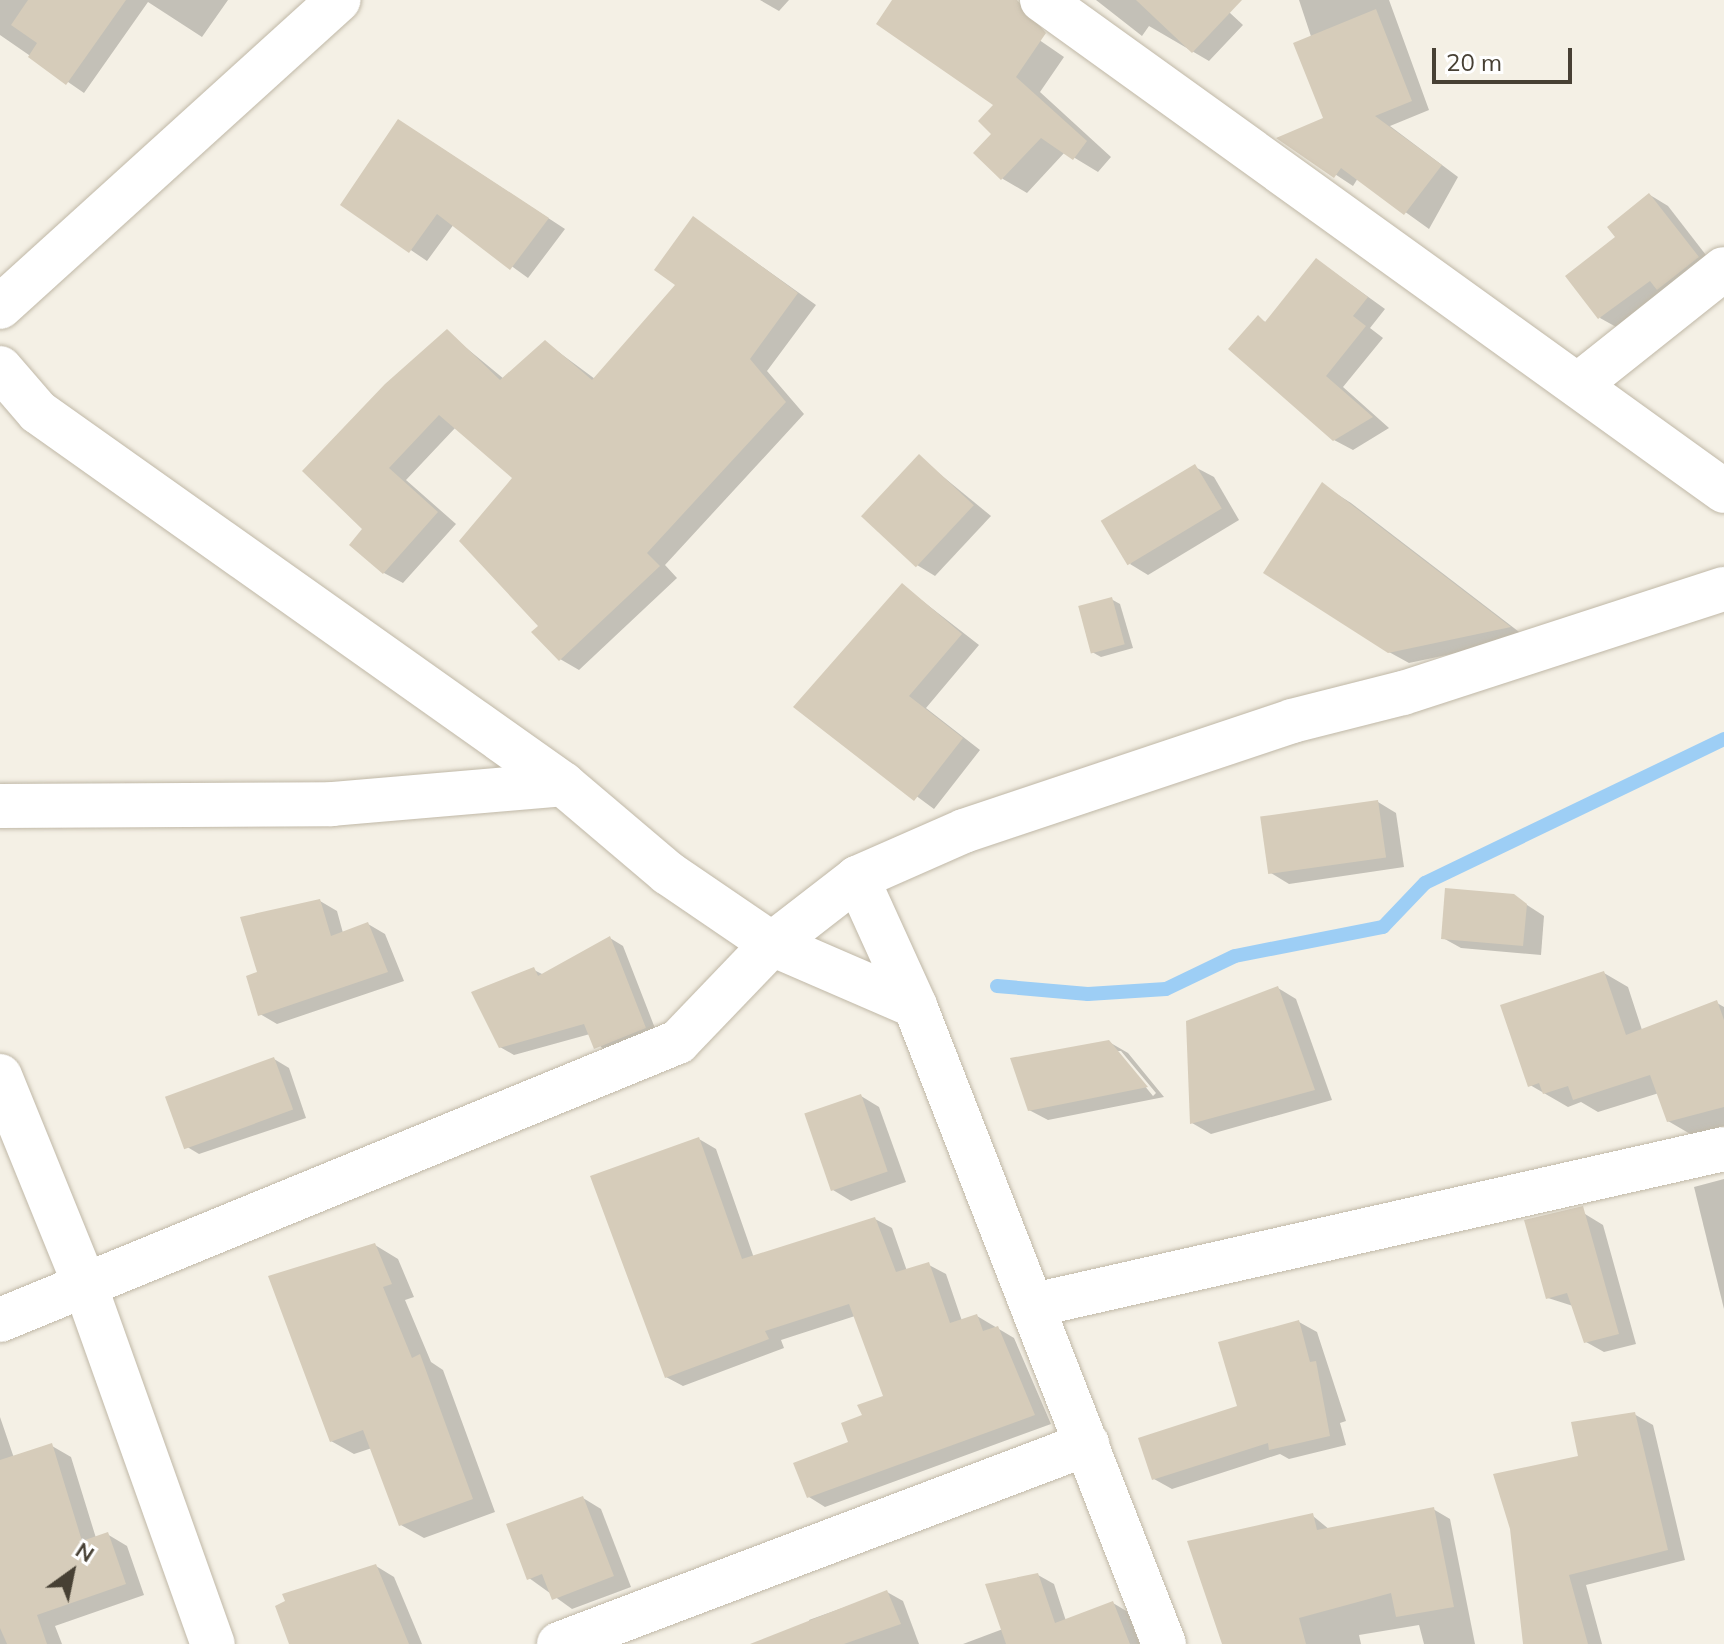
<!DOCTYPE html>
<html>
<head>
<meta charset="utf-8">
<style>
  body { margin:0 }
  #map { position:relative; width:1724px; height:1644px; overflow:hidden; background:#f4f0e5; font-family:Mulish,sans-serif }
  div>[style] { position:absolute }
  .shadow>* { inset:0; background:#0003 }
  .stream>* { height:14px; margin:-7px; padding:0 7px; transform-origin:7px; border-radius:7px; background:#9dcef5 }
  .building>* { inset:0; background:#d6ccba; transform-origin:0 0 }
  .roads { filter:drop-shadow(0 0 2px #c0b8a7) drop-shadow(0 0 2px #c0b8a7) }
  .minor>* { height:44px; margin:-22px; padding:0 22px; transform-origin:22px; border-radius:22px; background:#fff }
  span { translate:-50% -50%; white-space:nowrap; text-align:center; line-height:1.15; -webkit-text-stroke:6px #fff; paint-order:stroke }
  .north { position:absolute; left:32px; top:1532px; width:80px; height:80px; -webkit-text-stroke:6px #fff; paint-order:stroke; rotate:33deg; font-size:22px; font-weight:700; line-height:32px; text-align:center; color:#474034 }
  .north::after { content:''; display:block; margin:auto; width:28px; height:36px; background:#474034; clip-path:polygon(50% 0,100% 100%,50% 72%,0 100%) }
  .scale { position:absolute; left:1432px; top:48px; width:140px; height:36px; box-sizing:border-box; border:4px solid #474034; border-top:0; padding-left:10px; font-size:24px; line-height:28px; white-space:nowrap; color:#474034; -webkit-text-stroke:6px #fff; paint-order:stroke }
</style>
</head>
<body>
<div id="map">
  <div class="shadow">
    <div style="clip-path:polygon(0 0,228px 0,202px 37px,148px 2px,84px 93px,0 35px)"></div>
    <div style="clip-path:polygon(760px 0,789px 0,779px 11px)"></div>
    <div style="clip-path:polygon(894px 0,981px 0,1064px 57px,1040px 92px,1111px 157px,1098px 172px,1065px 152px,1027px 193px,1003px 179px,976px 153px,994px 134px,996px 105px)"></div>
    <div style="clip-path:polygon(1096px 0,1216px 0,1243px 25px,1209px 61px,1149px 26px,1142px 36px)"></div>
    <div style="clip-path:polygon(1299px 0,1389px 0,1429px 110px,1390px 126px,1458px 177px,1429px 229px,1358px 178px,1353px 186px,1280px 138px,1337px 115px)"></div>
    <div style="clip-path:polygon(415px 131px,565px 229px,528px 278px,454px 224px,427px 261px,343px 204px)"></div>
    <div style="clip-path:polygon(1650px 195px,1668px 206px,1716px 268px,1618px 328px,1600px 318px,1617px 237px)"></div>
    <div style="clip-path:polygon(694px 218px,816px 305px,767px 371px,804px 414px,665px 565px,677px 578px,579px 670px,560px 659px,541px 626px,515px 478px,456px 427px,406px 480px,456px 524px,403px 583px,384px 573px,365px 529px,305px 471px,447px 332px,504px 379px,545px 342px,595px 379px,678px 285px)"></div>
    <div style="clip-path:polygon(1317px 260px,1385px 309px,1370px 328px,1383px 338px,1343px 387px,1389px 428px,1353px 450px,1334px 440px,1258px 318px,1267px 323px)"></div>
    <div style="clip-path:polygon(919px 457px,991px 516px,935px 576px,917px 565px)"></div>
    <div style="clip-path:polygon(1195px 467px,1214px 477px,1239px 520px,1148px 575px,1130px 564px)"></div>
    <div style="clip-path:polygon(1332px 491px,1351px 503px,1527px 638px,1409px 663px,1389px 652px)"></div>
    <div style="clip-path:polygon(902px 585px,979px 645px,926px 708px,980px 750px,934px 809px,796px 707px)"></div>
    <div style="clip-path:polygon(1111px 599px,1120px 604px,1133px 648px,1101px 657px,1092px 652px)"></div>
    <div style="clip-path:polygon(1378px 802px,1396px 813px,1404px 867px,1289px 884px,1271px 873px)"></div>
    <div style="clip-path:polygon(1513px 896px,1544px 916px,1541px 955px,1461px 948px,1443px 938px)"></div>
    <div style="clip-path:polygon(320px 901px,337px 911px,343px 933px,368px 924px,385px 934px,404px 981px,277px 1024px,260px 1014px,259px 973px)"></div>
    <div style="clip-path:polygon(610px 938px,623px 946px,658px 1036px,609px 1056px,590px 1034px,514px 1055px,500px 1047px,534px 970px,544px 975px)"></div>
    <div style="clip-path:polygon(1604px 973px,1628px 987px,1642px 1030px,1717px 1003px,1724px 1007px,1724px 1126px,1692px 1135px,1668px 1121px,1659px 1093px,1598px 1112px,1581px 1102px,1568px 1107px,1530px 1085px)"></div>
    <div style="clip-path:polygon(1278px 988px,1296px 999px,1332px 1100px,1211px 1134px,1192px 1123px)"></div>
    <div style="clip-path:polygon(evenodd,1109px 1042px,1128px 1053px,1164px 1097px,1048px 1120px,1029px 1110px,1109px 1042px,1116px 1051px,1121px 1051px,1156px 1093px,1153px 1096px,1116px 1051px)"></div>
    <div style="clip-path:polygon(274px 1059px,289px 1068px,306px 1118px,199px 1154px,184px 1145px)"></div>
    <div style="clip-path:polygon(861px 1096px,879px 1107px,906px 1182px,851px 1201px,833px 1190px)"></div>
    <div style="clip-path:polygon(699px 1139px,716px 1149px,754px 1258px,875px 1219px,892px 1228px,907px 1271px,929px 1265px,946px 1274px,962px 1321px,977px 1316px,1014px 1338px,1051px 1424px,825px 1507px,809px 1497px,885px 1397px,855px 1316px,781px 1340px,784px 1348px,683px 1386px,666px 1377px)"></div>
    <div style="clip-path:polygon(1724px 1179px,1724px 1309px,1694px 1187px)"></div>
    <div style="clip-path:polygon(1585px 1214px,1603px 1225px,1636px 1344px,1604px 1352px,1586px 1342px,1573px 1306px,1548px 1298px)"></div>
    <div style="clip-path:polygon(375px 1245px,398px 1259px,414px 1297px,405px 1300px,431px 1362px,443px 1370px,495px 1512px,424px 1538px,401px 1525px,372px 1448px,354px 1454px,331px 1441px)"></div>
    <div style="clip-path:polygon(1299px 1322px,1317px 1332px,1346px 1421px,1340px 1423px,1346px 1445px,1289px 1459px,1280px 1454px,1172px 1489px,1154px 1479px,1239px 1408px)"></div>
    <div style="clip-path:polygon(1634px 1414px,1653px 1425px,1685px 1560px,1586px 1585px,1602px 1644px,1525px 1644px,1580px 1458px)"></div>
    <div style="clip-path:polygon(0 1417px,14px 1458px,52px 1446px,71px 1457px,96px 1538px,107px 1534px,127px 1546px,144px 1595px,55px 1626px,62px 1644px,0 1644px)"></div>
    <div style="clip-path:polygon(583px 1498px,601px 1509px,631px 1587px,572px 1609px,529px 1578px)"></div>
    <div style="clip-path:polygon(1433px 1509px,1450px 1519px,1475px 1644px,1424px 1644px,1419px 1625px,1359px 1635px,1361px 1644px,1224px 1644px,1313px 1516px,1330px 1530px)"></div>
    <div style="clip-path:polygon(376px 1566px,394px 1577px,422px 1644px,291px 1644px)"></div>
    <div style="clip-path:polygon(1038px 1575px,1054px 1584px,1066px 1621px,1113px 1603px,1128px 1612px,1140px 1644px,963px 1644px,1003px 1629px)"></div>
    <div style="clip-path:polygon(887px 1592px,903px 1601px,919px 1644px,817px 1644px,809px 1620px)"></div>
  </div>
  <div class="stream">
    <div style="left:997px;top:986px;width:91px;rotate:5deg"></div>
    <div style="left:1088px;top:994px;width:78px;rotate:-3.7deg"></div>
    <div style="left:1166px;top:989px;width:76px;rotate:-25.6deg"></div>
    <div style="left:1235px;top:956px;width:151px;rotate:-11.1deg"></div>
    <div style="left:1383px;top:927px;width:61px;rotate:-46.3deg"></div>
    <div style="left:1425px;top:883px;width:332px;rotate:-25.7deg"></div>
  </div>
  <div class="building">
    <div style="clip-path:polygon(28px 0,126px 0,66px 85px,28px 57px,37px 43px,11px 25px)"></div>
    <div style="clip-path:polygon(892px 0,1017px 0,1046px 33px,1016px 77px,1087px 141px,1073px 160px,1041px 138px,1001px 180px,973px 153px,991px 134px,978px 121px,993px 105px,876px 24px)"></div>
    <div style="clip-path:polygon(1136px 0,1242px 0,1192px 53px)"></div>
    <div style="clip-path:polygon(1376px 9px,1412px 101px,1375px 116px,1442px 165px,1404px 215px,1341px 168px,1334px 178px,1276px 138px,1323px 118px,1293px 43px)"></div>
    <div style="clip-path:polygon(398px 119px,549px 218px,510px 270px,437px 214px,409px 253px,340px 205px)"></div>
    <div style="clip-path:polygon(1649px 193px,1699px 257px,1657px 290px,1650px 281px,1598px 319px,1565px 276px,1615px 237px,1607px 227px)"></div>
    <div style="clip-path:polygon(693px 216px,798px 293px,750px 359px,786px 402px,647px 553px,660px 566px,559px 661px,531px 632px,538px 626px,459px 541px,512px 478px,439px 415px,389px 468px,438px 512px,383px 574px,349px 545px,362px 529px,302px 471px,385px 384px,447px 329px,500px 380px,545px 340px,592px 380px,675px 285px,654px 270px)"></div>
    <div style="clip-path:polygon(1316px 258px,1368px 297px,1353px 316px,1366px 326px,1326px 376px,1373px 417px,1333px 441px,1228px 349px,1258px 315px,1265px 322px)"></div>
    <div style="left:919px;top:454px;width:75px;height:85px;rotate:43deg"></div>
    <div style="left:1195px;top:464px;width:52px;height:110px;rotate:59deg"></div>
    <div style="clip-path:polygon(1322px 482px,1511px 627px,1388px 653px,1263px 573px)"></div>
    <div style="clip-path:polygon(902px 583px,962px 634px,909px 696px,963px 738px,914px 801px,793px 707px)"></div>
    <div style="left:1112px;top:597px;width:49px;height:35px;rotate:75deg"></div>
    <div style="left:1378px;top:800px;width:58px;height:119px;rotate:82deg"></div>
    <div style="clip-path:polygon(1445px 888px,1514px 894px,1527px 904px,1523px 946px,1441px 939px)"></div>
    <div style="clip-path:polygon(320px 899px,331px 936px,368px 922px,388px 972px,258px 1016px,246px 976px,257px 972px,240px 917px)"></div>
    <div style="clip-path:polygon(610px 936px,646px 1028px,594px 1049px,584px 1024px,499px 1048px,471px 992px,534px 967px,538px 976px)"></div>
    <div style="clip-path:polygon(1604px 971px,1626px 1035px,1717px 1000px,1724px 1020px,1724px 1107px,1667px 1122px,1650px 1075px,1573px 1100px,1568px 1086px,1543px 1094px,1539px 1083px,1528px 1087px,1500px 1005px)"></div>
    <div style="clip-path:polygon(1278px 986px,1315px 1090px,1190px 1124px,1186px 1021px)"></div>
    <div style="clip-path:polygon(1109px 1040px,1148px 1087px,1028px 1111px,1010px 1058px)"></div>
    <div style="left:274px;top:1057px;width:56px;height:116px;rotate:70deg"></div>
    <div style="left:861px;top:1094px;width:82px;height:60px;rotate:71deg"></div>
    <div style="clip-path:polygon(699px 1137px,742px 1259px,875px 1217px,896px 1272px,929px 1262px,950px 1323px,977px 1314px,983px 1331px,998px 1326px,1035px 1415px,807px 1498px,793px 1463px,848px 1442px,841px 1423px,862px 1415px,857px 1405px,883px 1396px,849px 1304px,765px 1331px,769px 1339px,665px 1378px,590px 1176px)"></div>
    <div style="clip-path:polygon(1583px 1206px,1619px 1334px,1584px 1343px,1567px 1293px,1546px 1299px,1524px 1220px)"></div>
    <div style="clip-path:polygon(375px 1243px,392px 1284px,383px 1287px,412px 1358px,420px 1354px,473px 1499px,399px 1526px,363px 1430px,330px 1442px,268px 1276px)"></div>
    <div style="clip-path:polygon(1299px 1320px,1310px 1362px,1316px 1361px,1330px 1436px,1269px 1450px,1268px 1443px,1152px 1480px,1138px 1438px,1237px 1406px,1218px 1342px)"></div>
    <div style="clip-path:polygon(1635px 1412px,1668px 1550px,1569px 1575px,1588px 1644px,1523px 1644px,1510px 1529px,1493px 1474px,1578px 1456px,1571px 1422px)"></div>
    <div style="clip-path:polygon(52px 1443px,82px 1541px,108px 1532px,126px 1584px,37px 1615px,47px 1644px,7px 1644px,0 1628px,0 1460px)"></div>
    <div style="clip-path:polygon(583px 1496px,614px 1576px,552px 1600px,542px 1574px,527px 1580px,506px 1524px)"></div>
    <div style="clip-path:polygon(1434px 1507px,1454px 1607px,1396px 1617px,1391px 1593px,1299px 1618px,1306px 1644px,1222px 1644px,1187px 1541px,1313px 1513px,1317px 1530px)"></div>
    <div style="clip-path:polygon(376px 1564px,409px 1644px,289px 1644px,275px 1606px,285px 1601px,282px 1594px)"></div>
    <div style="clip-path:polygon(1038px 1573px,1055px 1623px,1113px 1601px,1130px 1644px,1006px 1644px,985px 1584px)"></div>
    <div style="clip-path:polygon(887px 1590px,901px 1624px,844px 1644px,750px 1644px)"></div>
  </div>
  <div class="roads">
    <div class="minor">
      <div style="left:1042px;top:0;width:840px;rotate:35.75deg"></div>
      <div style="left:0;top:307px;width:457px;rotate:-42.2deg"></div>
      <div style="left:0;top:368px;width:58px;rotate:49.2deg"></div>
      <div style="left:38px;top:412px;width:643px;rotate:35.32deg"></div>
      <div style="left:563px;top:784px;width:138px;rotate:40.3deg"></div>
      <div style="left:668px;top:873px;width:126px;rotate:34.3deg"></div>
      <div style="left:772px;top:944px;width:156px;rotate:23.4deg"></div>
      <div style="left:1578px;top:385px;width:186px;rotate:-38.5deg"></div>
      <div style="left:0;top:806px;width:332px;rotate:-0.3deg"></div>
      <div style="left:332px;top:804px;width:232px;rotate:-4.9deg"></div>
      <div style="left:857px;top:878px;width:141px;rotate:65.6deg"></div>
      <div style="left:915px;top:1006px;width:685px;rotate:68.68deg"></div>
      <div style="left:0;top:1076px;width:229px;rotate:67.9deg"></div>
      <div style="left:86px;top:1288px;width:378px;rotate:70.4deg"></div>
      <div style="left:1034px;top:1305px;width:707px;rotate:-12.74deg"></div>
      <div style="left:0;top:1320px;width:733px;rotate:-22.3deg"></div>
      <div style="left:678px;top:1042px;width:136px;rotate:-46.2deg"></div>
      <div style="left:772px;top:944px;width:108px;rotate:-37.8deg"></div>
      <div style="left:857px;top:878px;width:117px;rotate:-23.7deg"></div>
      <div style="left:964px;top:831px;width:346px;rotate:-18.5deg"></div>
      <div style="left:1292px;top:721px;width:114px;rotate:-14.2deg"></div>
      <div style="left:1403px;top:693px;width:337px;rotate:-18deg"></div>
      <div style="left:559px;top:1644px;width:565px;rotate:-20.75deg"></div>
    </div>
  </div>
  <div class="north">N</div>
  <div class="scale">20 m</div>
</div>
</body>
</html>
